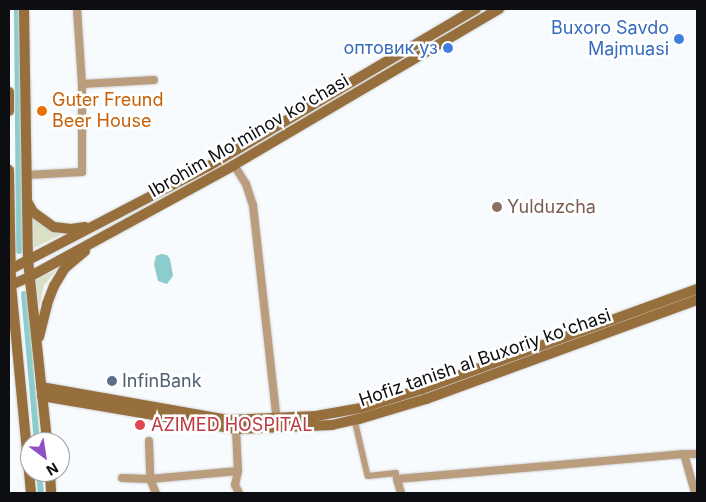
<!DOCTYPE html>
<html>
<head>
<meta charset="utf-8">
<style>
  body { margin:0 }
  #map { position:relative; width:706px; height:502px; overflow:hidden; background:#f8fbfe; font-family:Inter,sans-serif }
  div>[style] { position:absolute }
  .green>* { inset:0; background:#dae1c4 }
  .water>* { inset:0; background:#8dcccc }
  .canal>* { height:6px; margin:-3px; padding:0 3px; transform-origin:3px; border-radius:3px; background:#8dcccc }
  .roads { filter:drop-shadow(0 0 1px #d2d5d8) drop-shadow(0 0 1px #d2d5d8) }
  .pedestrian>* { height:5.5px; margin:-2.75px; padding:0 2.75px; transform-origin:2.75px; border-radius:2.75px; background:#b99d7c }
  .minor>* { height:8px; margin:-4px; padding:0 4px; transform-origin:4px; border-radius:4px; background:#b99d7c }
  .secondary>* { height:10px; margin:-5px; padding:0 5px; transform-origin:5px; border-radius:5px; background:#976f3d }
  .dots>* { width:14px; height:14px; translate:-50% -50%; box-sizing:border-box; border:2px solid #fff; border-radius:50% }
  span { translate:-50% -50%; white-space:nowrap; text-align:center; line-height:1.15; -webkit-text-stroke:5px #fff; paint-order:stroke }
  .shop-label { font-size:18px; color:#366cbe }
  .right { translate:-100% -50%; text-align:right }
  .food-label { font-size:18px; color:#c56008 }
  .left { translate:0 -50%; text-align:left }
  .street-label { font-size:18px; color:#0c0e11 }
  .education-label { font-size:18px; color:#785e54 }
  .service-label { font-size:18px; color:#4e5e75 }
  .health-label { font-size:18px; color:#be3a42 }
  .frame { position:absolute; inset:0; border:10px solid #0c0e11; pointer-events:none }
  .north { position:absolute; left:20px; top:432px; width:50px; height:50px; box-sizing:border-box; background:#fff; border:1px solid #9e9fa0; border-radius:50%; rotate:149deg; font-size:14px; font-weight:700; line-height:20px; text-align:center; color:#0c0e11 }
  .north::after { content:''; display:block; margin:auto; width:18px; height:22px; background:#8f4fc5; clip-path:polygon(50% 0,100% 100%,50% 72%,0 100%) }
</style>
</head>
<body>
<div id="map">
  <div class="green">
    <div style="clip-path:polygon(33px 217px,49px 228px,62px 234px,34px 248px)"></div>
    <div style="clip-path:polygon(56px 270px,44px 286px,39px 307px,36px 280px)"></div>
  </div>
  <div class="water">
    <div style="clip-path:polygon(161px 254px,167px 255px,170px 259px,173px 276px,167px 284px,158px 281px,154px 264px,156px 256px)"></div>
  </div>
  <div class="canal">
    <div style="left:17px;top:9px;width:242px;rotate:89.5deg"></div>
    <div style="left:24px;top:294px;width:149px;rotate:85deg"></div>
    <div style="left:39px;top:472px;width:21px;rotate:85deg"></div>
  </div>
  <div class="roads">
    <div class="pedestrian">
      <div style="left:355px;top:420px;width:57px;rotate:76.9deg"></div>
      <div style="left:368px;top:476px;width:28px;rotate:-6deg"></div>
      <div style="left:396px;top:473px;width:6px;rotate:81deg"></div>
    </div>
    <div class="minor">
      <div style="left:82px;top:84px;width:72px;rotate:-3.2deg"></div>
      <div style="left:234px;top:165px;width:22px;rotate:58deg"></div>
      <div style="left:246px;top:184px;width:22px;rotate:72deg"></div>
      <div style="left:253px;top:205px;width:217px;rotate:83.7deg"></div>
      <div style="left:27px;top:175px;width:55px;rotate:-3.1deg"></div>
      <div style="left:82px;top:172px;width:88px;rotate:-90deg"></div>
      <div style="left:82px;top:84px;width:75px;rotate:-93.8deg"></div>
      <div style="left:236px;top:429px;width:42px;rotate:87.3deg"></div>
      <div style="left:238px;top:471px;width:14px;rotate:102deg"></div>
      <div style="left:235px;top:485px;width:9px;rotate:63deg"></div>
      <div style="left:149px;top:441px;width:38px;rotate:88deg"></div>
      <div style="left:150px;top:479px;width:15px;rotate:67deg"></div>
      <div style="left:684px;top:454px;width:13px"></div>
      <div style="left:122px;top:478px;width:28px;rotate:2deg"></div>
      <div style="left:150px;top:479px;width:88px;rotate:-5.2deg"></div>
      <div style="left:401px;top:493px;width:15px;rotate:-106deg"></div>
      <div style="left:397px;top:479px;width:288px;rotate:-5deg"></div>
      <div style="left:684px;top:454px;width:37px;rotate:74deg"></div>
    </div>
    <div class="secondary">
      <div style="left:24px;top:9px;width:251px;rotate:89.1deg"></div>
      <div style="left:28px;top:260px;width:183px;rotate:84deg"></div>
      <div style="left:9px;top:92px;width:19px;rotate:90deg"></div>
      <div style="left:9px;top:170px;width:115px;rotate:89deg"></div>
      <div style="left:11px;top:285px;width:209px;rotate:84.5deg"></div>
      <div style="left:28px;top:203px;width:10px;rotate:61deg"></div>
      <div style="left:33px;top:212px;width:26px;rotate:36deg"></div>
      <div style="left:54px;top:227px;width:17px;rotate:7deg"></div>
      <div style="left:71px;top:229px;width:14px;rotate:-8deg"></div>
      <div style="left:9px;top:270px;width:225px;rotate:-27.5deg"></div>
      <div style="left:209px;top:166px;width:310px;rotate:-30.5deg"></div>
      <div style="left:9px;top:286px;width:22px;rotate:-24deg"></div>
      <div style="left:29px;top:277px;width:234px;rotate:-28.6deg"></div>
      <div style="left:234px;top:165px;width:308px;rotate:-30.5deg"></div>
      <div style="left:39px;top:337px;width:34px;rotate:-76deg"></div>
      <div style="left:47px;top:304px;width:19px;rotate:-69deg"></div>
      <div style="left:54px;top:286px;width:21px;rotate:-59deg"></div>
      <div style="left:65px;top:268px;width:26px;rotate:-40deg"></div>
      <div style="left:41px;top:387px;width:190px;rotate:10deg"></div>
      <div style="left:228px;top:420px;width:88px;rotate:-2.6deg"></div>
      <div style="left:316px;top:416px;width:46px;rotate:-10.1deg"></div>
      <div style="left:361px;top:408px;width:64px;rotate:-17.3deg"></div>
      <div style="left:422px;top:389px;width:293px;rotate:-20deg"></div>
      <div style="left:42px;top:396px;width:197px;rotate:9.7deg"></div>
      <div style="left:236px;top:429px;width:96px;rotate:-2.4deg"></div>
      <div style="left:332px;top:425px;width:28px;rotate:-13deg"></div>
      <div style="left:359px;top:419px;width:70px;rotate:-16.6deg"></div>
      <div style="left:426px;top:399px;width:289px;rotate:-20.1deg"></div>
      <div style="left:50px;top:472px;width:21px;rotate:87deg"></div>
    </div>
  </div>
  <div class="dots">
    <div style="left:679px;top:39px;background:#3f7fe0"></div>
    <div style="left:448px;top:48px;background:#3f7fe0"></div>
    <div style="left:42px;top:111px;background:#e8710a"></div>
    <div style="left:497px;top:207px;background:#8d6e63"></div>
    <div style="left:112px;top:381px;background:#5c6f8a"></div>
    <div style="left:140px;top:425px;background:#e0444e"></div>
  </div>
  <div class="shop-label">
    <span class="right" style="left:669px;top:39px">Buxoro Savdo<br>Majmuasi</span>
    <span class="right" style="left:438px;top:48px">оптовик уз</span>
  </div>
  <div class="food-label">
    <span class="left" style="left:52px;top:111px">Guter Freund<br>Beer House</span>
  </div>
  <div class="street-label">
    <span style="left:249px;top:136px;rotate:-30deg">Ibrohim Mo'minov ko'chasi</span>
    <span style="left:485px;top:358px;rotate:-19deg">Hofiz tanish al Buxoriy ko'chasi</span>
  </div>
  <div class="education-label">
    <span class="left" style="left:507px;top:207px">Yulduzcha</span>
  </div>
  <div class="service-label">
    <span class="left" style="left:122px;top:381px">InfinBank</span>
  </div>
  <div class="health-label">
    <span class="left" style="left:151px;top:425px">AZIMED HOSPITAL</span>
  </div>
  <div class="frame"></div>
  <div class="north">N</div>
</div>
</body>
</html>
